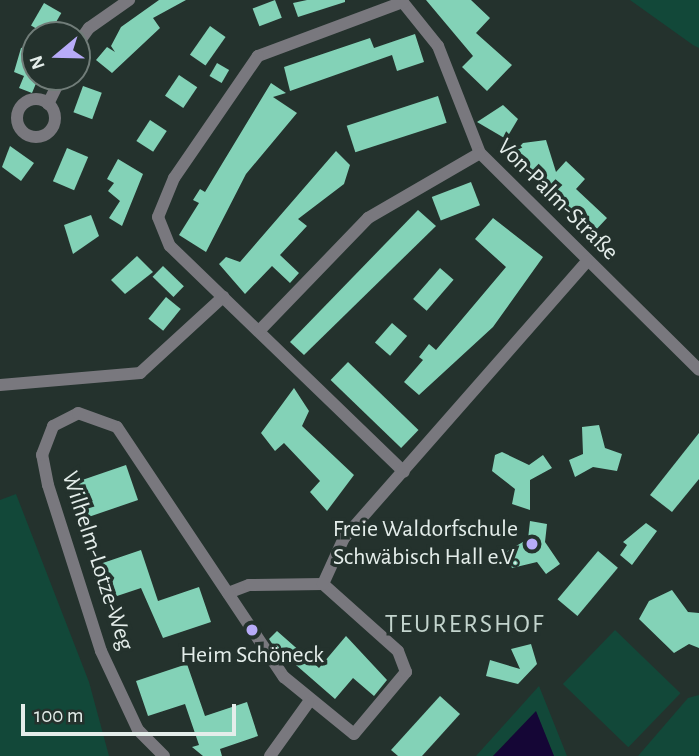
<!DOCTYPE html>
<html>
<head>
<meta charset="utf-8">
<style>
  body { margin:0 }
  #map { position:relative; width:699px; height:756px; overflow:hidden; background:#24322d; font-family:"Alegreya Sans",sans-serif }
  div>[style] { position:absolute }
  .green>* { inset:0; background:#124839; transform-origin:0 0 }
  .water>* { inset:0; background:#150636 }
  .building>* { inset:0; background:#83d2b7; transform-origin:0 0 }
  .minor>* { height:12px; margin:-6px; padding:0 6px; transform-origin:6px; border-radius:6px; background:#79787e }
  .minor>.ring { margin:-6px; padding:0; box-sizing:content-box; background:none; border:12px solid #79787e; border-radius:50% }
  .dots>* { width:19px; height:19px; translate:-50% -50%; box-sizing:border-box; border:4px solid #24322d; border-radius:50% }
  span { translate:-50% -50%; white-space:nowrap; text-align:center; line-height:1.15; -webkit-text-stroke:7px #24322d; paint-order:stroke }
  .street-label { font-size:24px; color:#e4edea }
  .poi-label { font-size:24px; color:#e4edea }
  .right { translate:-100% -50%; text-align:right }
  .neighbourhood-label { font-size:26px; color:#c3d4cd; letter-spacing:2px }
  .north { position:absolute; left:21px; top:21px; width:70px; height:70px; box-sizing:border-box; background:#24322d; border:2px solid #717d79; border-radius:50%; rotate:251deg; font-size:19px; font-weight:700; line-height:28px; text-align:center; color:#e4edea }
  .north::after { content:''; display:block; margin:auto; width:24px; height:32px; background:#b7abf8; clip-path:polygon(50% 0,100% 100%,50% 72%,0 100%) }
  .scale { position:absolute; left:21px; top:704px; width:215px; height:32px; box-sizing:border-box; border:4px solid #e4edea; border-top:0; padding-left:9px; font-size:21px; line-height:24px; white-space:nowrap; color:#e4edea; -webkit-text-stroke:5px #24322d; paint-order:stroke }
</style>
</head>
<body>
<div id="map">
  <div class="green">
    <div style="clip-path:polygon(630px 0,699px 0,699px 48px,693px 45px)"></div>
    <div style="clip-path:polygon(16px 494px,89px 682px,109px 756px,0 756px,0 500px)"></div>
    <div style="left:615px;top:630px;width:91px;height:75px;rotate:44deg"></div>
    <div style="clip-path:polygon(539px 686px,567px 756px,554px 756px,536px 712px,493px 756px,476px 756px)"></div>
    <div style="clip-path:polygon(699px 695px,699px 756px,638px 756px,688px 698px)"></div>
  </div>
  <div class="water">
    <div style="clip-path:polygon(536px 711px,554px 756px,493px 756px)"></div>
  </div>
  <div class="building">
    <div style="clip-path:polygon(159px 0,186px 0,153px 18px,160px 28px,112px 73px,96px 60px,107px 47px,115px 52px,111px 46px,121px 27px)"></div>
    <div style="left:275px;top:0;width:19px;height:24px;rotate:69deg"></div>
    <div style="clip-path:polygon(307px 0,345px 0,345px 2px,298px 17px,293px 3px)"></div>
    <div style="clip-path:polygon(426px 0,471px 0,490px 18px,476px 33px,512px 65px,487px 91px,462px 67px,473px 56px)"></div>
    <div style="left:44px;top:3px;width:20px;height:26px;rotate:30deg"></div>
    <div style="left:210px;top:26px;width:19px;height:35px;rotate:35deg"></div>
    <div style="clip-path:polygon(415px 34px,424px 62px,397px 71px,392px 55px,290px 91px,284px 67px,370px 38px,374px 48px)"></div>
    <div style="clip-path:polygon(35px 44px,37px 81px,32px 93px,19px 88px,24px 76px,14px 72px,21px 48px)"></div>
    <div style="left:217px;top:63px;width:14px;height:15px;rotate:30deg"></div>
    <div style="left:179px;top:75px;width:22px;height:25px;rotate:34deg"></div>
    <div style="clip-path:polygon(271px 83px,286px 93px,273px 97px,297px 113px,246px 174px,206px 252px,179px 235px,199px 203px,193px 200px,200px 189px,205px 192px)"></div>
    <div style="left:83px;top:86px;width:20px;height:28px;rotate:20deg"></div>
    <div style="left:438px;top:96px;width:28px;height:96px;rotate:72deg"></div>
    <div style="clip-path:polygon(503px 105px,518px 119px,506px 139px,477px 122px)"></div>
    <div style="left:150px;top:120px;width:20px;height:25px;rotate:33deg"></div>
    <div style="clip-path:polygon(546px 140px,556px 172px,566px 161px,585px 179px,576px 189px,607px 218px,593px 233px,511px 156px,523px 143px)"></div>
    <div style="clip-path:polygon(10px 146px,34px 163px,21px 181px,2px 167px)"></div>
    <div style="left:67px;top:148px;width:23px;height:36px;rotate:23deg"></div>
    <div style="clip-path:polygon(336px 151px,350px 165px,344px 184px,298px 219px,307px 226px,280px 255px,299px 273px,290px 283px,272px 266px,245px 294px,219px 264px,226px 257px,240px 262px)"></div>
    <div style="clip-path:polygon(118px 159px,143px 174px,122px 226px,109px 218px,120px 201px,108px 191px,114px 183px,107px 179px)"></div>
    <div style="left:471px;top:182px;width:25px;height:42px;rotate:69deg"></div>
    <div style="clip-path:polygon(418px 210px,436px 226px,304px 355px,290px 342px)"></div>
    <div style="clip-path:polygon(91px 215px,99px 236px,73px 254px,64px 225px)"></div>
    <div style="clip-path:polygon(493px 218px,543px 257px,493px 327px,419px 395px,404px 382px,423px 360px,419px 357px,429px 344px,436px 350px,506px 267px,475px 239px)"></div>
    <div style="clip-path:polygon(137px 256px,153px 272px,125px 294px,111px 280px)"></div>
    <div style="left:163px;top:266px;width:29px;height:15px;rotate:44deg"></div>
    <div style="left:440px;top:268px;width:18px;height:41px;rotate:41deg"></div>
    <div style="left:166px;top:297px;width:19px;height:28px;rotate:39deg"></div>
    <div style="left:392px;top:323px;width:20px;height:26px;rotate:41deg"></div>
    <div style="left:348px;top:362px;width:98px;height:25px;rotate:44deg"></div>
    <div style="clip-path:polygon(294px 388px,309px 411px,302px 426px,354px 475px,327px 511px,310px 492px,320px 481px,284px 443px,275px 451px,261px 433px)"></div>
    <div style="clip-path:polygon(599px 425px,605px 448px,622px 454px,617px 471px,593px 467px,575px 477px,569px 460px,583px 454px,582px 427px)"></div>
    <div style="clip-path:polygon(699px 433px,699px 479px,672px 512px,650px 495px)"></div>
    <div style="clip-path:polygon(502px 452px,529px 465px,543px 455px,552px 468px,530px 480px,530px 510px,512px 504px,515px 489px,492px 471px,495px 455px)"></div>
    <div style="left:126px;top:465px;width:37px;height:54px;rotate:71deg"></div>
    <div style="clip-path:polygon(530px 521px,547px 524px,545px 542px,560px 564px,546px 574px,537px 562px,512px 568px,504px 553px,528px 539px)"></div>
    <div style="clip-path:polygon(646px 523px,657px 531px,632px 565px,620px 555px,627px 545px,623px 542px)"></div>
    <div style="clip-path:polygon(141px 550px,158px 601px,199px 587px,211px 622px,163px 638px,141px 588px,102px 601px,91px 567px)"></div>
    <div style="left:598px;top:551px;width:26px;height:63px;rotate:40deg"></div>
    <div style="clip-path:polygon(672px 590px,688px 612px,699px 613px,699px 648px,689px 644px,674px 653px,639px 619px,649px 601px)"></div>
    <div style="clip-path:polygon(277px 631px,319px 668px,346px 636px,387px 680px,374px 696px,353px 678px,335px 699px,273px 645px,269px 639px)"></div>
    <div style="clip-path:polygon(531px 644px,537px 664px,518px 684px,486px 676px,490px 660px,520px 669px,511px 649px)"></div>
    <div style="clip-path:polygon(187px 664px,205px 716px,247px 702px,258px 736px,220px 749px,222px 756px,203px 756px,192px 747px,199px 745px,185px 704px,148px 716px,136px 681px)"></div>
    <div style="clip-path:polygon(440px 696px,460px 714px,422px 756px,398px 756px,391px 750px)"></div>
  </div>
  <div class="minor">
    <div style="left:401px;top:0;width:59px;rotate:51.2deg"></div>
    <div style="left:438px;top:46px;width:115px;rotate:68.6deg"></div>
    <div style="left:480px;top:153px;width:308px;rotate:44.7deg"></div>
    <div style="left:403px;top:2px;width:155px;rotate:159.6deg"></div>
    <div style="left:258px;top:56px;width:148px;rotate:124.5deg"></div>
    <div style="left:174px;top:178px;width:42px;rotate:112.3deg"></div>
    <div style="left:158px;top:217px;width:31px;rotate:68deg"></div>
    <div style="left:170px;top:246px;width:325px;rotate:44deg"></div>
    <div style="left:77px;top:45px;width:21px;rotate:-55deg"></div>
    <div style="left:89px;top:28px;width:49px;rotate:-35deg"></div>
    <div class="ring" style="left:17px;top:99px;width:26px;height:26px"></div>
    <div style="left:48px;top:104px;width:30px;rotate:-64deg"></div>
    <div style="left:260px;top:330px;width:156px;rotate:-46deg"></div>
    <div style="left:368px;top:218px;width:129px;rotate:-30.1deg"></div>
    <div style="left:0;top:385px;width:141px;rotate:-4.9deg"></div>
    <div style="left:140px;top:373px;width:113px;rotate:-42.5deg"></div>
    <div style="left:228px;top:593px;width:22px;rotate:-21deg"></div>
    <div style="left:249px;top:585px;width:74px;rotate:-0.8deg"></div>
    <div style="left:164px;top:756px;width:37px;rotate:-135deg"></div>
    <div style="left:138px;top:730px;width:87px;rotate:-115.1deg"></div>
    <div style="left:101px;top:651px;width:174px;rotate:-107.7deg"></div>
    <div style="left:48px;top:485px;width:31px;rotate:-101deg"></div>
    <div style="left:42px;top:455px;width:31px;rotate:-69deg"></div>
    <div style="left:53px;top:426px;width:28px;rotate:-27deg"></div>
    <div style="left:78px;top:413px;width:41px;rotate:19.7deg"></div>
    <div style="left:117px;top:427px;width:301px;rotate:56.3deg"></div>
    <div style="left:284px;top:677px;width:90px;rotate:39.2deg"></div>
    <div style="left:354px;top:734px;width:81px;rotate:-50deg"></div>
    <div style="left:406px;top:672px;width:22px;rotate:-111deg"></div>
    <div style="left:398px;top:651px;width:101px;rotate:-138.2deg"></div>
    <div style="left:323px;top:584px;width:51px;rotate:-65.5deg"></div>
    <div style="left:344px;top:538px;width:368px;rotate:-48.7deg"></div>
    <div style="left:270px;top:756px;width:65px;rotate:-54.4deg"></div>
  </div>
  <div class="dots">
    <div style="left:532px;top:544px;background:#b7abf8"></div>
    <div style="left:252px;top:630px;background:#b7abf8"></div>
  </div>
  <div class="street-label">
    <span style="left:557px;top:200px;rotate:45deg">Von-Palm-Straße</span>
    <span style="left:97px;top:561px;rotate:72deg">Wilhelm-Lotze-Weg</span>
  </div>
  <div class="poi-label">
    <span class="right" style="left:518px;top:544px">Freie Waldorfschule<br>Schwäbisch Hall e.V.</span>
    <span style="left:252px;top:656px">Heim Schöneck</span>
  </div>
  <div class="neighbourhood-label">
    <span style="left:465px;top:625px">TEURERSHOF</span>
  </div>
  <div class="north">N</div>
  <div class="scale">100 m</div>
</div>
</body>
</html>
